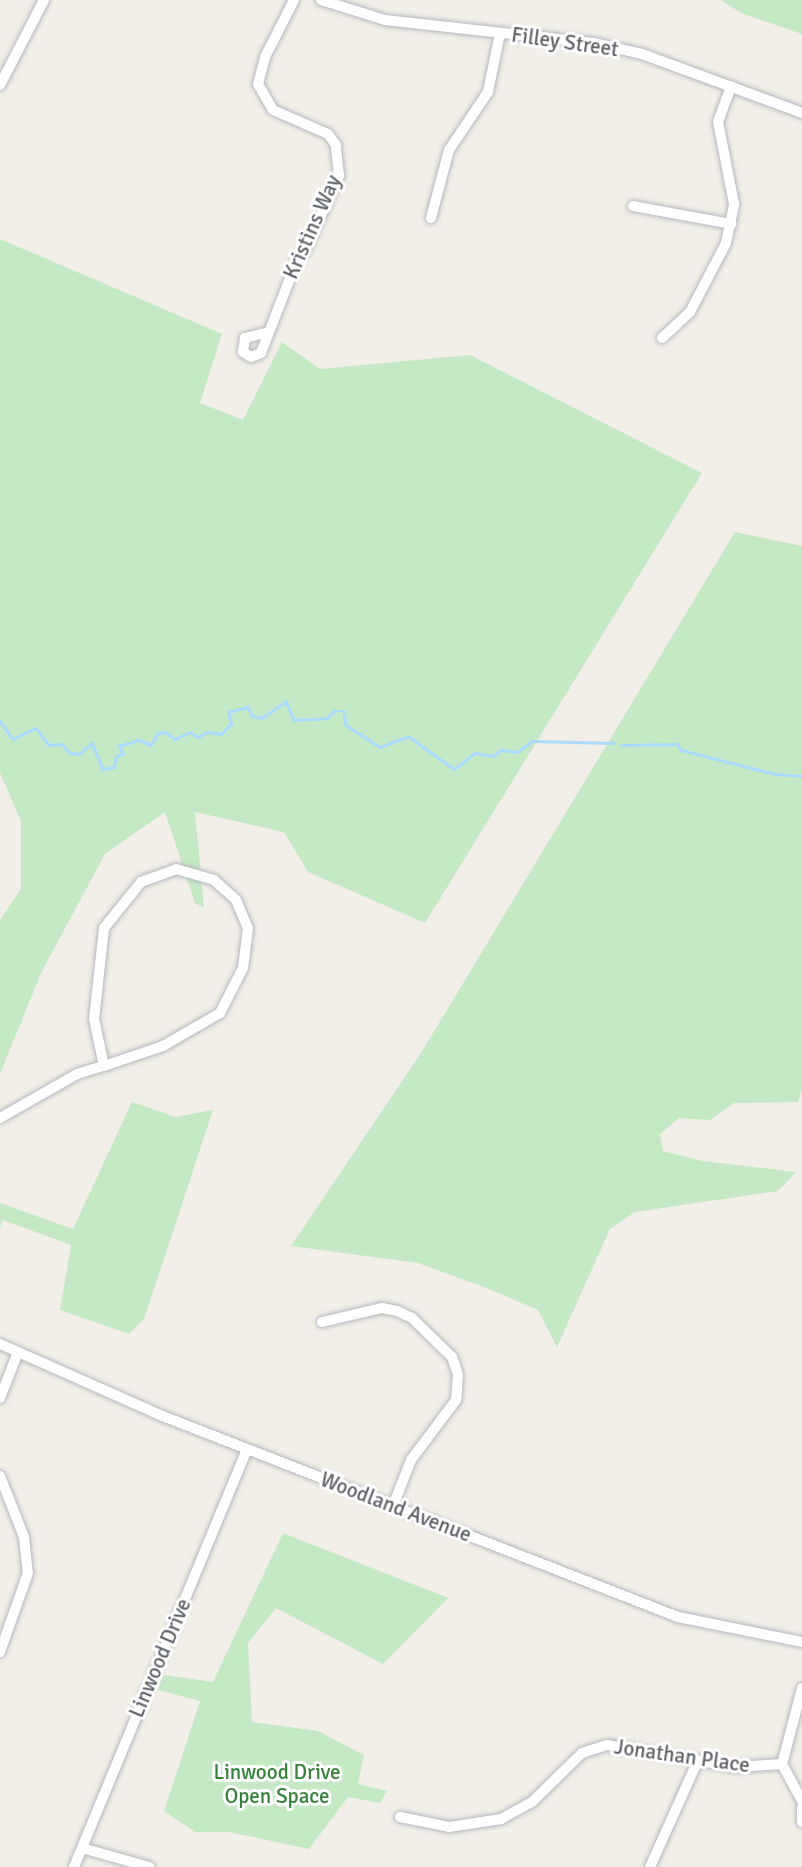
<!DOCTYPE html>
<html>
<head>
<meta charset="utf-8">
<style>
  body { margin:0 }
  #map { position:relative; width:802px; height:1867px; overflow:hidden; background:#f1efe8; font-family:Signika,sans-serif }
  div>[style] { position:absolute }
  .green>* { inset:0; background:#c5e8c5 }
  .stream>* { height:2.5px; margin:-1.25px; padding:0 1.25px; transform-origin:1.25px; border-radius:1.25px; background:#aadaff }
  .roads { filter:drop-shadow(0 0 2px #b5b8bc) drop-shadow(0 0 2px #b5b8bc) }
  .minor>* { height:10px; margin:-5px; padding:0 5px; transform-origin:5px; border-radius:5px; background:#fff }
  span { translate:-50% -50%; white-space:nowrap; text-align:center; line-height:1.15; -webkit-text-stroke:6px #fff; paint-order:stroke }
  .street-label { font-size:21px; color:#5f6368 }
  .park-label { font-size:21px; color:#348238 }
</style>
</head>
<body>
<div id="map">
  <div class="green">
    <div style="clip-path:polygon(721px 0,802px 0,802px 34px,741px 13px)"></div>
    <div style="clip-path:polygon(0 239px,222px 334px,200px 403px,243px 420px,282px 342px,320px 369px,470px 355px,702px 473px,425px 923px,308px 872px,284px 832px,195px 812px,204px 908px,195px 903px,165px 812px,105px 854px,42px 971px,0 1074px,0 920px,21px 889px,21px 821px,0 773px)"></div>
    <div style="clip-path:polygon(735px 532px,802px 546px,802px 1089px,798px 1102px,734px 1103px,710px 1120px,679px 1118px,660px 1134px,663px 1151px,703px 1161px,796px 1172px,778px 1191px,635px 1212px,610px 1229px,557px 1347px,538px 1310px,484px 1287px,418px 1263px,291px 1246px,421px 1053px)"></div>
    <div style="clip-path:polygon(132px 1102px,176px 1117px,213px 1110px,144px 1319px,129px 1334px,60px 1310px,71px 1245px,3px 1220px,0 1227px,0 1203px,73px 1229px)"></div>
    <div style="clip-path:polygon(283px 1533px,448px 1598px,383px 1664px,276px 1608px,248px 1643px,252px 1722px,318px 1731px,364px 1755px,358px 1784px,387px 1791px,380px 1803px,348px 1797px,309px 1849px,229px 1832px,195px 1832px,164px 1811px,200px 1701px,158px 1690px,163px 1675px,213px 1682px)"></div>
  </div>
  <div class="stream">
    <div style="left:0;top:721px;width:22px;rotate:54deg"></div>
    <div style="left:13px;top:739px;width:25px;rotate:-26deg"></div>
    <div style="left:36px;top:728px;width:21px;rotate:53deg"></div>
    <div style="left:49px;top:745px;width:13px;rotate:-4deg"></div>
    <div style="left:62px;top:744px;width:12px;rotate:48deg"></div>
    <div style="left:70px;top:753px;width:9px;rotate:6deg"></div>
    <div style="left:79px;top:754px;width:17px;rotate:-40deg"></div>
    <div style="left:92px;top:743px;width:28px;rotate:67deg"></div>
    <div style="left:103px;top:769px;width:11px;rotate:-10deg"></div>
    <div style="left:114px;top:767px;width:11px;rotate:-80deg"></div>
    <div style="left:116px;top:756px;width:7px;rotate:-16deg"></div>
    <div style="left:123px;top:754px;width:9px;rotate:-117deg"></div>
    <div style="left:119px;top:746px;width:21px;rotate:-17deg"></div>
    <div style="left:139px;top:740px;width:13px;rotate:23deg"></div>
    <div style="left:151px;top:745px;width:14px;rotate:-60deg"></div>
    <div style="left:158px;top:733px;width:7px;rotate:-8deg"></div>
    <div style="left:165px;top:732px;width:12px;rotate:35deg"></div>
    <div style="left:175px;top:739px;width:17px;rotate:-25deg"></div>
    <div style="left:190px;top:732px;width:9px;rotate:32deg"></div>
    <div style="left:198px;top:737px;width:10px;rotate:-29deg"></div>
    <div style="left:207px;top:732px;width:14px;rotate:8deg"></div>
    <div style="left:221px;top:734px;width:14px;rotate:-45deg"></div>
    <div style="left:231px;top:724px;width:12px;rotate:-104deg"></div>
    <div style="left:228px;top:712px;width:21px;rotate:-14deg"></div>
    <div style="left:248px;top:707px;width:10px;rotate:66deg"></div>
    <div style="left:252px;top:716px;width:10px;rotate:11deg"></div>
    <div style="left:262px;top:718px;width:29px;rotate:-35deg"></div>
    <div style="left:286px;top:701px;width:21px;rotate:67deg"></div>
    <div style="left:294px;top:720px;width:33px;rotate:-3deg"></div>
    <div style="left:327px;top:718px;width:10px;rotate:-45deg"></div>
    <div style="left:334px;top:711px;width:10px"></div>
    <div style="left:344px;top:711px;width:14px;rotate:82deg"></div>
    <div style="left:346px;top:725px;width:40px;rotate:32.9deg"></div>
    <div style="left:380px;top:747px;width:30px;rotate:-21deg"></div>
    <div style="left:408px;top:736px;width:57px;rotate:35.7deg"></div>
    <div style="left:454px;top:769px;width:26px;rotate:-37deg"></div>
    <div style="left:475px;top:753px;width:18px;rotate:9deg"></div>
    <div style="left:493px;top:756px;width:10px;rotate:-37deg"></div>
    <div style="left:501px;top:750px;width:16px;rotate:7deg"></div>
    <div style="left:517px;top:752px;width:19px;rotate:-36deg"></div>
    <div style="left:532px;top:741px;width:82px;rotate:1.4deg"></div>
    <div style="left:622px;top:745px;width:56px;rotate:-1deg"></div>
    <div style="left:678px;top:744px;width:7px;rotate:63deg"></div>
    <div style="left:681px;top:750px;width:97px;rotate:14.3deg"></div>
    <div style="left:775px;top:774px;width:27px;rotate:4deg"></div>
  </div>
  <div class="roads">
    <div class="minor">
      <div style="left:321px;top:0;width:67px;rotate:17.4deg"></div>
      <div style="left:385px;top:20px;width:209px;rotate:6.3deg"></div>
      <div style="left:593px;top:43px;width:50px;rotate:12.7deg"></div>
      <div style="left:642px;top:54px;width:171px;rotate:20.2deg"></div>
      <div style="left:0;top:85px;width:96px;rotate:-62.6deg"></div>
      <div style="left:633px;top:206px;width:100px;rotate:10.4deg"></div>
      <div style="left:431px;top:218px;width:70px;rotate:-75.2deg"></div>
      <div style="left:449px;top:150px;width:70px;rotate:-56.1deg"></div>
      <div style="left:488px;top:92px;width:60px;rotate:-78.5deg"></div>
      <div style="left:265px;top:333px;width:21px;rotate:166deg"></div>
      <div style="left:245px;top:338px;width:14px;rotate:98deg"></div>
      <div style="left:243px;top:352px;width:9px;rotate:32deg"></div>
      <div style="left:251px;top:357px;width:11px;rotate:-22deg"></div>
      <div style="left:261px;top:353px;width:100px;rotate:-68.8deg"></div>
      <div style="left:297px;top:260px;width:10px;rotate:-45deg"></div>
      <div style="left:304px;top:253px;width:85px;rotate:-65.6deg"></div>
      <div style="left:339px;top:176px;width:31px;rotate:-96deg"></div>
      <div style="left:336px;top:145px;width:14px;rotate:-126deg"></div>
      <div style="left:328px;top:134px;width:60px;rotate:-156.4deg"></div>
      <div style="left:273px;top:110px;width:30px;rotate:-120deg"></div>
      <div style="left:258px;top:84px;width:28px;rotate:-75deg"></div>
      <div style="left:265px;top:57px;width:64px;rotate:-63deg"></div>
      <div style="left:662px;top:338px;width:38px;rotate:-43deg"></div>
      <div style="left:690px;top:312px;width:78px;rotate:-62.4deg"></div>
      <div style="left:726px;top:243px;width:40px;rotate:-78deg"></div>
      <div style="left:734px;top:204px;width:84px;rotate:-101deg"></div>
      <div style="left:718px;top:122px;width:38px;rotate:-70deg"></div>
      <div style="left:176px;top:869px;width:40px;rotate:16deg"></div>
      <div style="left:214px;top:880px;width:30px;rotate:42deg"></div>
      <div style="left:236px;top:900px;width:30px;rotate:67deg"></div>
      <div style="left:248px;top:928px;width:40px;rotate:97.1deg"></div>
      <div style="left:243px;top:968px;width:51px;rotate:117.1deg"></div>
      <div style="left:220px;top:1013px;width:66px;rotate:149.9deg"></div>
      <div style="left:163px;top:1046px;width:62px;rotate:161.3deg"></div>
      <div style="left:104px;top:1066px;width:48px;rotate:-102deg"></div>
      <div style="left:94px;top:1019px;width:92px;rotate:-83.7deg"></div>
      <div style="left:104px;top:928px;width:59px;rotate:-51.2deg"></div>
      <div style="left:141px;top:882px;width:37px;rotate:-20deg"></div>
      <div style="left:0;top:1118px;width:89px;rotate:-29.7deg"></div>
      <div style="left:77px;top:1074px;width:28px;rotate:-17deg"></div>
      <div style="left:322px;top:1322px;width:62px;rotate:-13.1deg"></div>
      <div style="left:382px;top:1308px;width:15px;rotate:11deg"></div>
      <div style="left:397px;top:1311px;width:17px;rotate:25deg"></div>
      <div style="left:412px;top:1318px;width:56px;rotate:44.3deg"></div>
      <div style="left:452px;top:1357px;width:18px;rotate:71deg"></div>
      <div style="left:458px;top:1374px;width:26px;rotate:94deg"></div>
      <div style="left:456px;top:1400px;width:75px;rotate:126.9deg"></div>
      <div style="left:411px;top:1460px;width:49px;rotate:111.4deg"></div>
      <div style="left:0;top:1344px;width:175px;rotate:23.9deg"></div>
      <div style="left:160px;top:1415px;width:556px;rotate:21.3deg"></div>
      <div style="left:678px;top:1617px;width:126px;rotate:11.4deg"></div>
      <div style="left:0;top:1398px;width:49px;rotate:-68.6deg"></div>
      <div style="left:0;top:1476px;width:66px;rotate:68.5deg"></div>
      <div style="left:24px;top:1537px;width:36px;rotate:84deg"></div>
      <div style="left:28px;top:1573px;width:84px;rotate:109.5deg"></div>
      <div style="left:802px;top:1688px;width:79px;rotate:104.7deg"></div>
      <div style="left:782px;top:1764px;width:42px;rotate:61.6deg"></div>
      <div style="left:802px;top:1808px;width:14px;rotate:90deg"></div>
      <div style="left:400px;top:1817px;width:50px;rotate:11.5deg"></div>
      <div style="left:449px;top:1827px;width:53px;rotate:-8.7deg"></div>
      <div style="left:501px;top:1819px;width:37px;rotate:-29deg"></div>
      <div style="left:533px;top:1801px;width:69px;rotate:-44.4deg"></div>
      <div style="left:582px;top:1753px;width:26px;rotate:-18deg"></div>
      <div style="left:607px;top:1745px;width:131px;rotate:9.7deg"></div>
      <div style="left:736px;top:1767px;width:46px;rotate:-3.7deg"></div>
      <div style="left:82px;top:1848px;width:70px;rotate:15.8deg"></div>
      <div style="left:74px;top:1867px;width:452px;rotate:-67.5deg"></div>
      <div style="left:650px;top:1867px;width:117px;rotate:-65.8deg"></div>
    </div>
  </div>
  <div class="street-label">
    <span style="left:565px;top:42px;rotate:8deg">Filley Street</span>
    <span style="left:312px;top:227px;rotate:-66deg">Kristins Way</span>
    <span style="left:396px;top:1507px;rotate:21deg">Woodland Avenue</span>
    <span style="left:160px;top:1658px;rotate:-67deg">Linwood Drive</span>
    <span style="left:682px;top:1756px;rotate:8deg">Jonathan Place</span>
  </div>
  <div class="park-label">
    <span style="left:277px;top:1784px">Linwood Drive<br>Open Space</span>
  </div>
</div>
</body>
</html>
